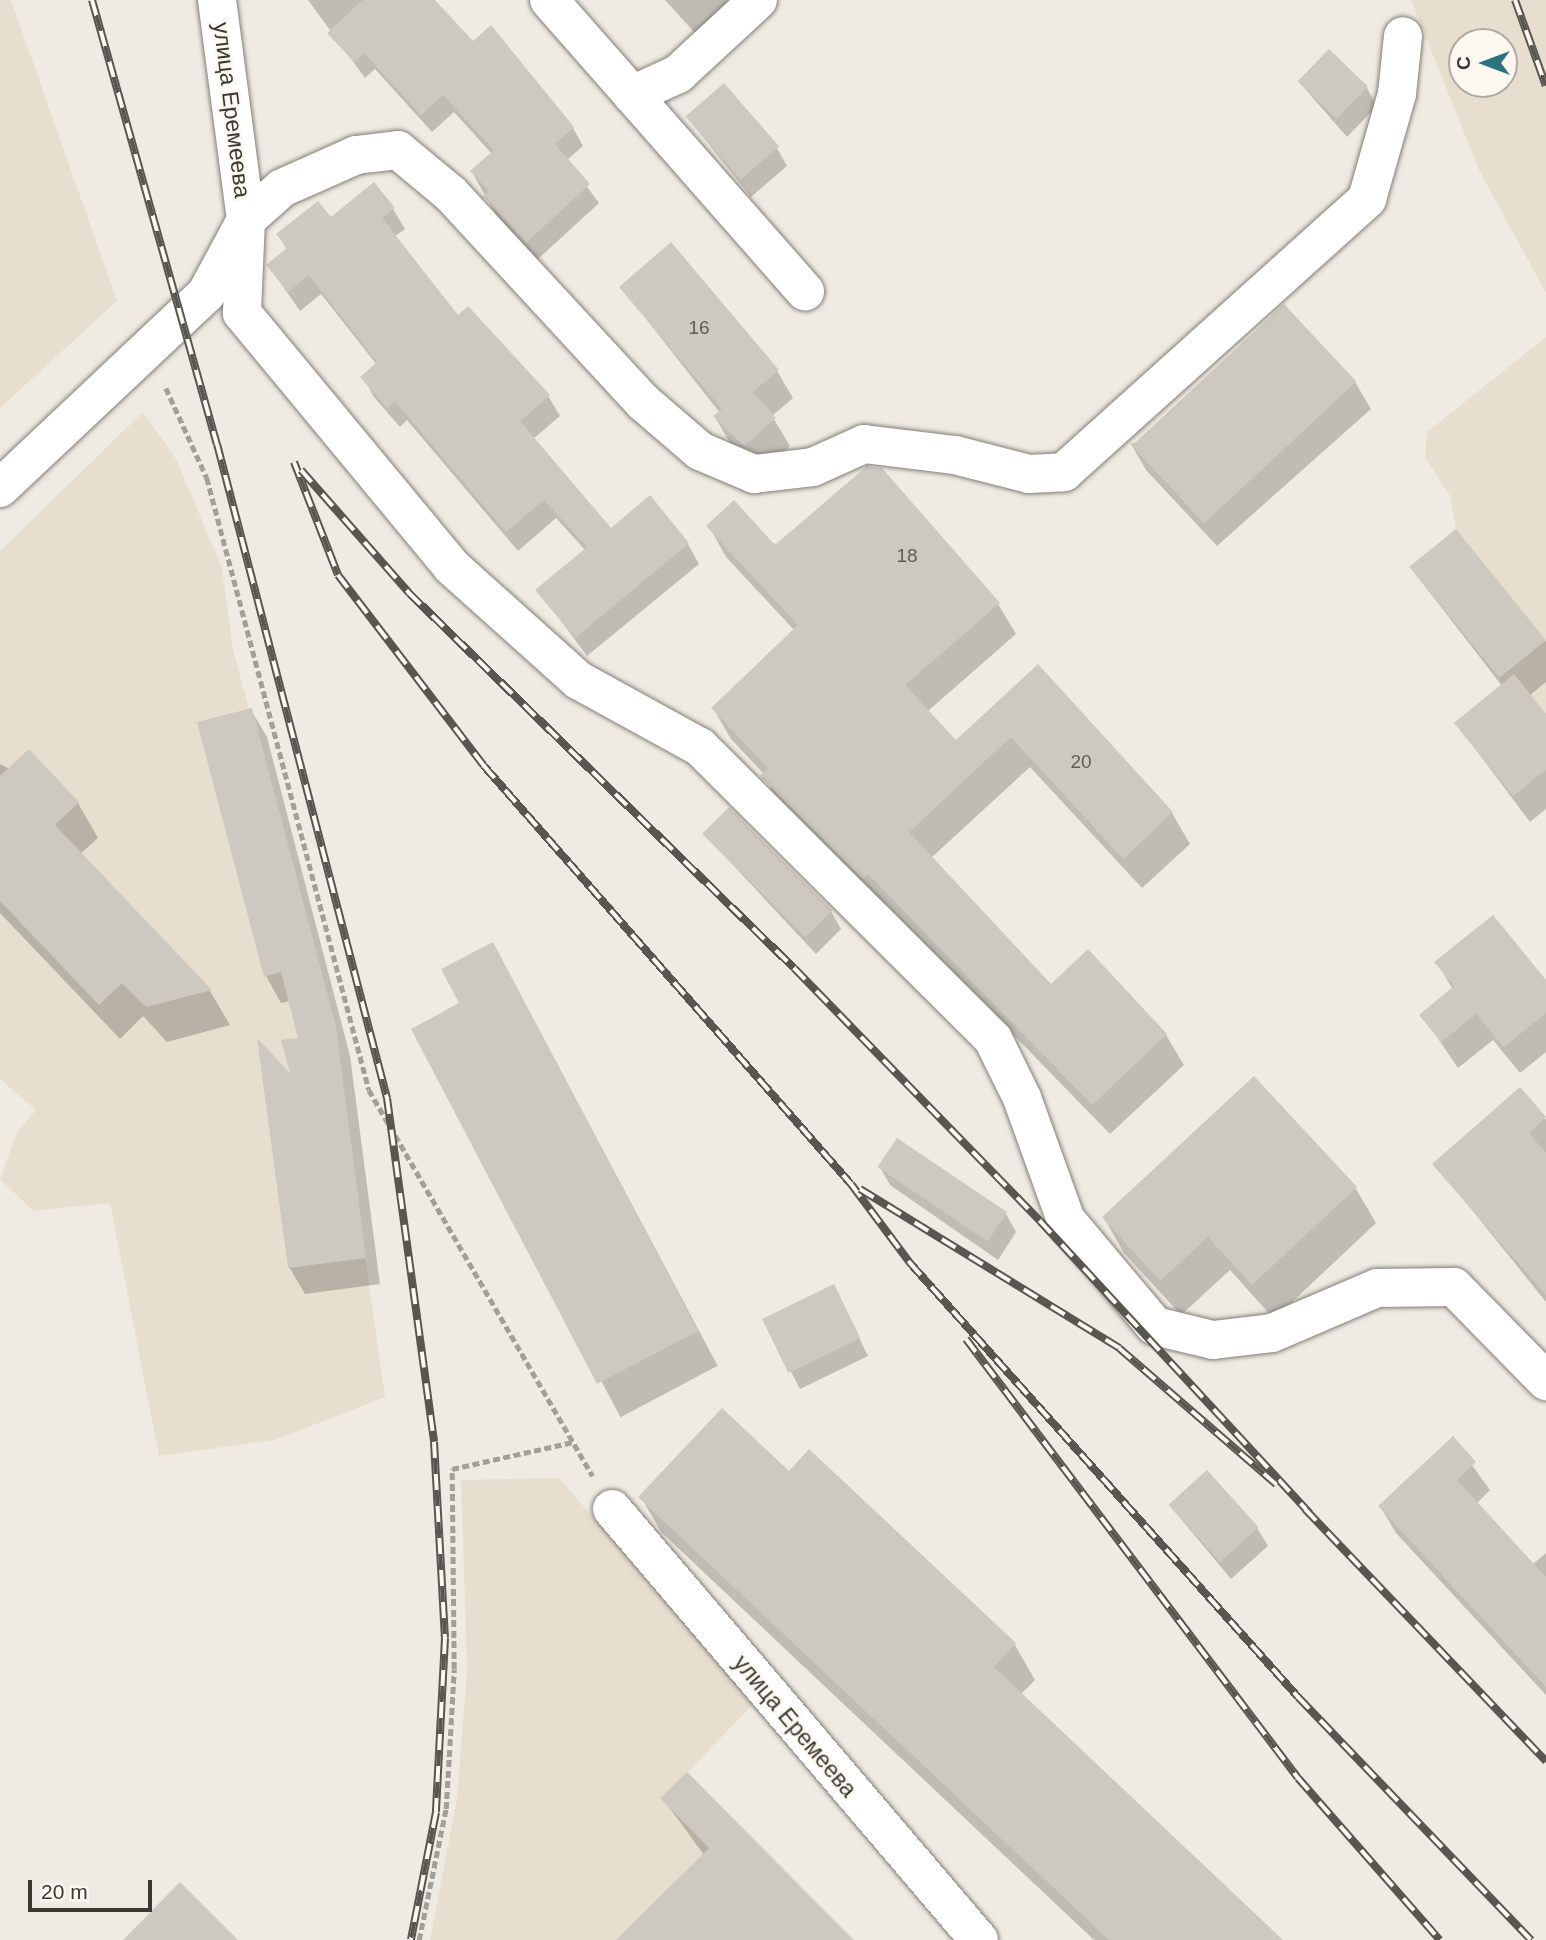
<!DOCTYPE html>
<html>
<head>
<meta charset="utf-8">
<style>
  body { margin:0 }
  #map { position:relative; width:1546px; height:1940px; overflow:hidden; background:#efebe2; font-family:Arial,sans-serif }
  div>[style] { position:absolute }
  .built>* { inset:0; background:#e7decf }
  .shadow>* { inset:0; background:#0003; transform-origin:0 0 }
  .building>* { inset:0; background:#cec9c0; transform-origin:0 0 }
  .path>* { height:4.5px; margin-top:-2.25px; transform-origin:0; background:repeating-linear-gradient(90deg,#a29f98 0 7px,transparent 0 10.5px) }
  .roads { filter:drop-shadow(0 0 2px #837e77) drop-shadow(0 0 2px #837e77) }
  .minor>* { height:38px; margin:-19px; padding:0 19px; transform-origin:19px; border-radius:19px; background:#fff }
  .rail>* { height:8px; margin-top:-4px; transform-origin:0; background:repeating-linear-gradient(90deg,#fdf8ef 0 16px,#595652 0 32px); box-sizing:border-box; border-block:2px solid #595652 }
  span { translate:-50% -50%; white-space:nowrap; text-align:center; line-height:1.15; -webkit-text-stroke:5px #fdf8ef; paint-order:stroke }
  .number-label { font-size:19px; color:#5f5c57 }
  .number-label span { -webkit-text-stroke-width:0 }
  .street-label { font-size:23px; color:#3a3834 }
  .north { position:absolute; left:1448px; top:28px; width:70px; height:70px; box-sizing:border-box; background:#fdf8ef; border:2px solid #afaba4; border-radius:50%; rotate:270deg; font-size:19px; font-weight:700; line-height:28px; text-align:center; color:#3a3834 }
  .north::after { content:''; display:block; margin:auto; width:24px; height:32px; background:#2b727f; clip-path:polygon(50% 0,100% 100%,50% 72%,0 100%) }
  .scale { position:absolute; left:28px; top:1880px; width:124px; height:32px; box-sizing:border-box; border:4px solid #3a3834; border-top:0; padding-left:9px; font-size:21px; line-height:24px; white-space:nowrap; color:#3a3834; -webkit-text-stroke:5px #fdf8ef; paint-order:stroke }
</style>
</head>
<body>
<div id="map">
  <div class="built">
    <div style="clip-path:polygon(0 0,11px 0,117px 301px,0 408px)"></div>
    <div style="clip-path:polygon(evenodd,1411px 0,1546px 0,1546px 293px,1479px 170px,1411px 0,1462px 42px,1504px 42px,1504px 84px,1462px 84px,1462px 42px)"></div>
    <div style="clip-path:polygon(1546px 337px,1546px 770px,1513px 796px,1454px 723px,1503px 683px,1409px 567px,1456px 529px,1450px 496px,1425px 457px,1427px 432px)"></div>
    <div style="clip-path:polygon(143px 412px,176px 459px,222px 568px,233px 650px,329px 1001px,385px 1397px,275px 1440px,159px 1456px,110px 1203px,33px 1211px,0 1179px,17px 1132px,36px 1110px,0 1079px,0 551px)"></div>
    <div style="clip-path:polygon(559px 1478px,754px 1703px,688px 1772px,855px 1940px,430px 1940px,457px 1799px,467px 1671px,461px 1480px)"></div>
  </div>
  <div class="shadow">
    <div style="clip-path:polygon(308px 0,433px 0,473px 44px,491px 28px,573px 128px,583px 146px,567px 160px,599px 203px,537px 260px,496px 215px,472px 172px,492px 154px,454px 112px,432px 132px,375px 69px,365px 78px)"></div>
    <div style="clip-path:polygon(665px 0,752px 0,704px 43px)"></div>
    <div style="clip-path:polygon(1300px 83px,1367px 88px,1377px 106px,1347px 137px)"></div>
    <div style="clip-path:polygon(687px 117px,777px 148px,787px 166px,751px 197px)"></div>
    <div style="clip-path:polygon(393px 209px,405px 229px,394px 237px,458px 317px,548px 396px,560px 416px,533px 439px,610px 530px,688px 544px,699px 564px,587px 656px,538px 590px,586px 551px,556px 518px,518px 551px,407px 420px,400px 427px,374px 397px,363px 377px,377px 365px,321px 294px,300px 311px,268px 265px,287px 250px,278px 234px)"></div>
    <div style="clip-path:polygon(621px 287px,777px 371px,793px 398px,772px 416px,790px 446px,760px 472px,730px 443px,715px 417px,720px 413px)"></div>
    <div style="clip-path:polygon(1355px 382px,1371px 409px,1217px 546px,1146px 470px,1131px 444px)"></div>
    <div style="clip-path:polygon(709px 526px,998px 604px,1016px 634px,928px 711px,956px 742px,1038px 667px,1172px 813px,1190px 844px,1142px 888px,1030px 767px,931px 858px,1051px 986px,1166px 1035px,1184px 1065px,1110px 1134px,886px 904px,882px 908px,780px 807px,764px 774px,731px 739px,713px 708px,795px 631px,726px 557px)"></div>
    <div style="clip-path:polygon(1456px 531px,1546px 642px,1546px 682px,1529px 696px,1546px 717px,1546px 809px,1530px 822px,1456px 723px,1502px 686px,1411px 568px)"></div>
    <div style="clip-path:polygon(251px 710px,267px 737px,350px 1056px,380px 1284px,305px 1294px,289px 1267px,293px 1079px,300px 1039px,290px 1001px,281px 1003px,266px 976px)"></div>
    <div style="clip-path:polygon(0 764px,78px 803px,98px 838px,80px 854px,210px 991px,230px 1025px,167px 1042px,143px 1016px,120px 1039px,0 913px)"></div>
    <div style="clip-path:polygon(704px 834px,831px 911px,841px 929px,816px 954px)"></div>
    <div style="clip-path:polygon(1437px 962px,1546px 983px,1546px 1052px,1520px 1073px,1493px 1040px,1458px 1068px,1422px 1015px,1453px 990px)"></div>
    <div style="left:512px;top:979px;width:438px;height:110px;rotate:62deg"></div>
    <div style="clip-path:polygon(1254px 1079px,1356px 1189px,1376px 1223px,1274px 1319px,1230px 1270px,1181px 1315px,1124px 1253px,1104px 1218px)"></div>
    <div style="clip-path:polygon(1520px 1090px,1546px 1120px,1546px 1302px,1435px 1164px)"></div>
    <div style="clip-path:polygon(880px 1167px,1006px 1214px,1016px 1232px,998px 1260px,890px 1185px)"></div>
    <div style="clip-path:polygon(843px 1305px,868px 1356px,800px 1389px,764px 1320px)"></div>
    <div style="clip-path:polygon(1453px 1439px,1490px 1490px,1476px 1504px,1532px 1565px,1546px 1553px,1546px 1695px,1396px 1533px,1380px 1506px)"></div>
    <div style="clip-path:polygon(810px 1452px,1015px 1645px,1035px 1680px,1020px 1695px,1280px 1940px,1094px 1940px,661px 1532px,641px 1497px,789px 1473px)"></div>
    <div style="clip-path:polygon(1170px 1506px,1257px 1528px,1268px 1546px,1231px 1579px)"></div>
    <div style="clip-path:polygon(663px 1799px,851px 1940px,633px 1940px,704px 1855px)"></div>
  </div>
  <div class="building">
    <div style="clip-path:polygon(363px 0,435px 0,473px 41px,491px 25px,574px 127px,555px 144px,590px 184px,526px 243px,483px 196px,489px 191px,470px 171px,494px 150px,443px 95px,421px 115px,364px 53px,354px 62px,327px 33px)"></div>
    <div style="left:1329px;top:49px;width:54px;height:45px;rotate:44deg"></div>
    <div style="left:724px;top:83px;width:84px;height:51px;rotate:49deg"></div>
    <div style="clip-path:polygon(374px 182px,395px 208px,382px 218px,458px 315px,468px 306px,550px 395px,520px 421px,611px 528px,650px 495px,689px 543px,575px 638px,535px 590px,587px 547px,544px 500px,506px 532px,395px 401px,387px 408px,360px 377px,377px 362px,309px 275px,288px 292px,266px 265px,287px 248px,276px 234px,318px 201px,331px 217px)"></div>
    <div style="clip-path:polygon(671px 242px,779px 370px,753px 392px,776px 418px,744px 446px,713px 416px,722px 409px,619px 287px)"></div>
    <div style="left:1284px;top:304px;width:106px;height:208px;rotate:47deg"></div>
    <div style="clip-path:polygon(867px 466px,882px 468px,1000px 603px,905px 685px,956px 740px,1038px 664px,1173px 812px,1123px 859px,1011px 737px,909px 832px,1051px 984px,1088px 949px,1167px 1034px,1092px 1105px,868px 874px,863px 879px,760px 776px,768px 768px,711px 708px,798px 625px,706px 526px,734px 500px,775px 545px)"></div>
    <div style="left:1456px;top:529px;width:143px;height:60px;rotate:51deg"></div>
    <div style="clip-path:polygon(1514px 674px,1546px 714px,1546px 770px,1513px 796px,1454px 723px)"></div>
    <div style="clip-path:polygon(252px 708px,336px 1027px,366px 1258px,288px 1268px,257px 1038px,290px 1073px,281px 1040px,298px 1038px,281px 972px,264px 977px,197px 722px)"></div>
    <div style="clip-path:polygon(29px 749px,79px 802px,55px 825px,212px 990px,146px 1007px,122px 983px,99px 1005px,0 901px,0 776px)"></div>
    <div style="left:729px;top:807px;width:146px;height:38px;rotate:45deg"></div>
    <div style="clip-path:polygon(1493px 915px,1546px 980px,1546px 1013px,1504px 1047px,1476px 1014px,1441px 1042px,1419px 1015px,1454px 986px,1434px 962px)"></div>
    <div style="clip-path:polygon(493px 942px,698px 1331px,597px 1384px,411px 1029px,459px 1003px,441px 969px)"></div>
    <div style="clip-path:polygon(1254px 1076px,1357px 1187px,1252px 1285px,1208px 1237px,1160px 1281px,1102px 1217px)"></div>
    <div style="clip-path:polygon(1520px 1087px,1546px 1117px,1529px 1133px,1546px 1153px,1546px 1295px,1432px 1164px)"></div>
    <div style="left:897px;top:1138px;width:133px;height:35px;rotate:34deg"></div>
    <div style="left:834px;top:1284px;width:60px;height:80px;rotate:64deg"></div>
    <div style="clip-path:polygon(722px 1408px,789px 1471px,809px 1449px,1016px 1643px,994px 1667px,1283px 1940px,1109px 1940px,638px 1497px)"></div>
    <div style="clip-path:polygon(1453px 1436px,1476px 1462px,1457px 1480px,1546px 1577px,1546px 1687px,1378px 1506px)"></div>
    <div style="left:1207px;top:1470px;width:77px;height:52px;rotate:48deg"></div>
    <div style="clip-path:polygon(687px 1772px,853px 1940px,616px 1940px,709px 1848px,660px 1798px)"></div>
    <div style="clip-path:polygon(180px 1882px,238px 1940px,123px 1940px)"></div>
  </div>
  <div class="path">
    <div style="left:166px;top:388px;width:99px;rotate:65.5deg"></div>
    <div style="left:207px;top:478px;width:633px;rotate:75.17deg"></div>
    <div style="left:369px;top:1090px;width:446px;rotate:59.9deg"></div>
    <div style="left:419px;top:1940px;width:134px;rotate:-78.4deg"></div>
    <div style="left:446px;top:1809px;width:140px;rotate:-86.7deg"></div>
    <div style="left:454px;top:1669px;width:200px;rotate:-90.6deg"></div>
    <div style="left:452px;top:1469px;width:124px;rotate:-12.6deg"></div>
  </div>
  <div class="roads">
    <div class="minor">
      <div style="left:217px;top:0;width:222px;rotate:82.5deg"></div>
      <div style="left:246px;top:220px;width:93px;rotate:92.5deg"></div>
      <div style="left:242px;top:313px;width:328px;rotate:50.4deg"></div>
      <div style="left:451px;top:566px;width:171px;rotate:41.9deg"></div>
      <div style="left:578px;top:680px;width:139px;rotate:28.8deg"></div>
      <div style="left:700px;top:747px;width:414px;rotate:44.9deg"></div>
      <div style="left:993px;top:1039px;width:66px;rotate:63.8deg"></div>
      <div style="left:1022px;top:1098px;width:130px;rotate:70.2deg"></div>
      <div style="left:1066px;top:1220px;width:138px;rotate:50deg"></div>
      <div style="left:1155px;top:1326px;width:60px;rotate:13.6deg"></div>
      <div style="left:1213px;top:1340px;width:59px;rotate:-6.8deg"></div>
      <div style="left:1272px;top:1333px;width:114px;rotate:-23.2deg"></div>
      <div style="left:1377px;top:1288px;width:77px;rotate:-0.7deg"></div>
      <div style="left:1454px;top:1287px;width:132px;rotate:45.6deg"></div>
      <div style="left:549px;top:0;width:388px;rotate:48.7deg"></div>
      <div style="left:632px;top:95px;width:51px;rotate:-24.5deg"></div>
      <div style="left:678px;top:74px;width:109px;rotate:-42.8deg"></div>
      <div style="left:0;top:488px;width:283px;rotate:-43.3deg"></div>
      <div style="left:206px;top:294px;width:84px;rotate:-61.6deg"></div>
      <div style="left:246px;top:220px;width:48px;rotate:-41.6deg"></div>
      <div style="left:282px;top:188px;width:81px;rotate:-24deg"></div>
      <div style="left:356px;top:155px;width:42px;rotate:-6.8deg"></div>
      <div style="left:398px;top:150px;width:69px;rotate:39.7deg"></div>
      <div style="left:451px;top:194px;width:283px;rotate:47.3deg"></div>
      <div style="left:643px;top:402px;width:75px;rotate:40.7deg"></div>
      <div style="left:700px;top:451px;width:59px;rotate:23.1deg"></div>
      <div style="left:754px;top:474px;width:59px;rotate:-6.8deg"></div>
      <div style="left:813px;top:467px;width:56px;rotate:-24.3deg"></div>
      <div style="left:864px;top:444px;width:92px;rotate:6.9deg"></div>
      <div style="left:955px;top:455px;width:76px;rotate:14.4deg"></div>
      <div style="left:1029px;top:474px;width:35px;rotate:-3deg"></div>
      <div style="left:1064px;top:472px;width:408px;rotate:-42deg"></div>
      <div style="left:1367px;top:199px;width:109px;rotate:-74.1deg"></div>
      <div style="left:1397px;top:94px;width:58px;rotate:-84.1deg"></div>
      <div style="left:612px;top:1509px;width:566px;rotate:49.59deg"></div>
    </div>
  </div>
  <div class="rail">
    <div style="left:92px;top:0;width:461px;rotate:74.3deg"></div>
    <div style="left:217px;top:444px;width:676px;rotate:75.43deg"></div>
    <div style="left:387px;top:1098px;width:347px;rotate:82.2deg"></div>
    <div style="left:434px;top:1442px;width:196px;rotate:86.8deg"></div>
    <div style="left:445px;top:1638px;width:174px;rotate:93deg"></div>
    <div style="left:436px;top:1812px;width:130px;rotate:101.1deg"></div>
    <div style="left:1515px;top:0;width:91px;rotate:70.2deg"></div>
    <div style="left:294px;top:462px;width:121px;rotate:68.7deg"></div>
    <div style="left:338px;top:575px;width:240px;rotate:52.6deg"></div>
    <div style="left:484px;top:766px;width:556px;rotate:48.72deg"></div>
    <div style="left:851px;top:1184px;width:99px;rotate:53.2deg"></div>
    <div style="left:910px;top:1263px;width:582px;rotate:48.2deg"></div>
    <div style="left:1298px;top:1697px;width:337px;rotate:46.2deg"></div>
    <div style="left:301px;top:470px;width:164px;rotate:48.7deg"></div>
    <div style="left:409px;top:593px;width:537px;rotate:44.25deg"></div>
    <div style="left:794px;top:968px;width:353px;rotate:45.8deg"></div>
    <div style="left:1040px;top:1221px;width:398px;rotate:47.3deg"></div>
    <div style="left:860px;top:1189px;width:304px;rotate:31.5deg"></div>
    <div style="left:1119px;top:1348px;width:208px;rotate:40.9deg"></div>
    <div style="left:966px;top:1339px;width:550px;rotate:52.9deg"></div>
    <div style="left:1298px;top:1778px;width:215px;rotate:48.8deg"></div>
    <div style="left:1305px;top:1509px;width:349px;rotate:46.3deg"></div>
  </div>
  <div class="number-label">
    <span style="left:699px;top:328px">16</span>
    <span style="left:907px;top:556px">18</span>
    <span style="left:1081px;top:762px">20</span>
  </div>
  <div class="street-label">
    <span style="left:232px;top:110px;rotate:83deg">улица Еремеева</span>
    <span style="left:795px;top:1726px;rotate:50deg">улица Еремеева</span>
  </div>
  <div class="north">С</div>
  <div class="scale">20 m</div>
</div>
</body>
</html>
